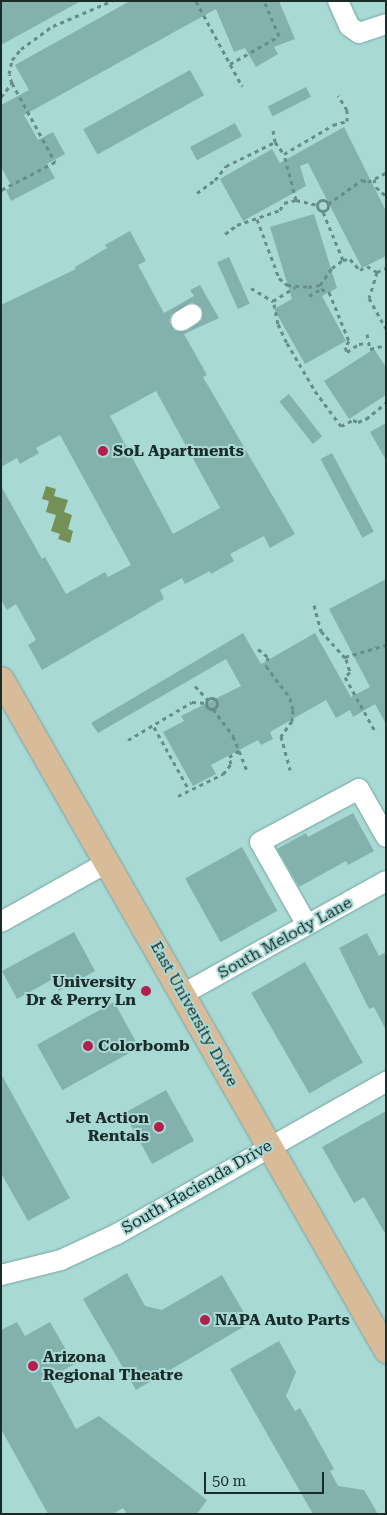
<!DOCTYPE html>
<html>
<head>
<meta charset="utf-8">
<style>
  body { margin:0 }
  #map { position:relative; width:387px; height:1515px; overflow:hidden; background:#a8d9d5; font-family:"Roboto Serif",serif }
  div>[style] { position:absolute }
  .water>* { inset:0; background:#749057 }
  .building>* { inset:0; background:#83b2ae; transform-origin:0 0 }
  .path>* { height:3px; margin-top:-1.5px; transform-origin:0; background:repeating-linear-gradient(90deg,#688c89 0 4px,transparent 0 8px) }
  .path>.ring { margin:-1.5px; padding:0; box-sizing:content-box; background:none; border:3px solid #688c89; border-radius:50% }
  .roads { filter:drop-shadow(0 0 1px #75a4a0) drop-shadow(0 0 1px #75a4a0) }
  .minor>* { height:20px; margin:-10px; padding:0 10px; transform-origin:10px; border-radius:10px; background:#fff }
  .major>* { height:25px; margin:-12.5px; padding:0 12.5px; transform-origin:12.5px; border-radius:12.5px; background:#d8bb98 }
  .dots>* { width:14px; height:14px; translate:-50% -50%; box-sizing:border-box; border:2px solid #a8d9d5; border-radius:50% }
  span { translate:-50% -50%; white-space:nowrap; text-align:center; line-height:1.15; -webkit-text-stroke:4px #a8d9d5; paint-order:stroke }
  .poi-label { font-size:16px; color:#192c2a; font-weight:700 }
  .left { translate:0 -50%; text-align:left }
  .right { translate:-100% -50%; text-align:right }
  .street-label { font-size:16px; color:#192c2a }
  .frame { position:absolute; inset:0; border:2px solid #192c2a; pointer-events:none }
  .scale { position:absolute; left:204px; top:1472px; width:120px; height:22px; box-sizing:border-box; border:2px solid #192c2a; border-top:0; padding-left:6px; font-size:15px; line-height:18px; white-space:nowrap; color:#192c2a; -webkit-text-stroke:4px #a8d9d5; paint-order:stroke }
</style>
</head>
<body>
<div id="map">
  <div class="water">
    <div style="clip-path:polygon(46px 486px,56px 489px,54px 496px,68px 500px,64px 512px,72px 515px,68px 529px,73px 531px,70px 543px,58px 539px,60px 534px,51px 531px,56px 515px,46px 512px,49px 501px,42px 499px)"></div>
  </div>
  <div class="building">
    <div style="clip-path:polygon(1px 1px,81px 1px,1px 45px)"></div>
    <div style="clip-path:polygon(130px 1px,279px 1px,295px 39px,274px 47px,278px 54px,256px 67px,245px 48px,234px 52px,216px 9px,24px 115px,38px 140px,53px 132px,65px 154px,47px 164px,55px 178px,11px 201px,6px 190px,12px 187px,1px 167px,1px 105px,29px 90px,15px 65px)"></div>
    <div style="left:190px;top:70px;width:29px;height:122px;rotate:61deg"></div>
    <div style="left:306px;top:87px;width:11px;height:43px;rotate:63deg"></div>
    <div style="left:235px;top:123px;width:15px;height:51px;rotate:62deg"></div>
    <div style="clip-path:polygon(344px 127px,386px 211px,386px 256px,362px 268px,308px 163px,300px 166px,306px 186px,243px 221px,220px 179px,272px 149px,280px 163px)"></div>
    <div style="clip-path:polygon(314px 214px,337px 288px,322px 296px,346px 341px,305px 364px,274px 309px,292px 299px,270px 227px)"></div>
    <div style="clip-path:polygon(evenodd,130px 231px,146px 261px,138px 265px,164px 313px,194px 296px,190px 290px,200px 285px,219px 318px,184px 334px,207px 375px,203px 377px,295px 534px,270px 548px,264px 536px,230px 554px,234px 561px,211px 574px,210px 571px,185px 584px,182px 578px,160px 590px,164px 599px,42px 670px,28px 645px,36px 640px,16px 604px,7px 610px,1px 600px,1px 486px,42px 559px,45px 557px,66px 594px,105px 572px,108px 577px,131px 565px,60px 435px,36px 448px,39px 453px,20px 464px,17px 458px,1px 467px,1px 305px,76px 269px,75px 267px,107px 248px,105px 245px,130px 231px,192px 302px,202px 308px,202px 320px,187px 331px,175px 331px,169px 322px,171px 315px,192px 302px,130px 231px,156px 391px,220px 508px,173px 534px,110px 416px,156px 391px)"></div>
    <div style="left:229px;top:257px;width:51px;height:13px;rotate:66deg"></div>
    <div style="clip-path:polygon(374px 349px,386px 367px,386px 395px,349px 419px,324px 381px)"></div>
    <div style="left:289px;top:394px;width:54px;height:12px;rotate:52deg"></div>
    <div style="clip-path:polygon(386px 423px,386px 460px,370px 432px)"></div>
    <div style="left:332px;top:453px;width:89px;height:13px;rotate:62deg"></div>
    <div style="clip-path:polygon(386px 579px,386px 724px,375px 704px,353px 717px,350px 710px,336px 718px,326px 700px,270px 732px,273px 739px,261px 745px,258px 740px,211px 765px,216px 774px,193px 786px,163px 732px,184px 721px,181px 716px,241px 686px,226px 659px,98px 733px,91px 723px,243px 633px,261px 664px,315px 633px,351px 697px,370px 687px,329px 609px)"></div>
    <div style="clip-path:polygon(353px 813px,374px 851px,348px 865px,346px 861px,299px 887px,277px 849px,306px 833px,308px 837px)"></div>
    <div style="left:242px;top:847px;width:73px;height:65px;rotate:61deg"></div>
    <div style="clip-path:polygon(74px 932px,95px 971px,59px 991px,53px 979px,17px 999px,2px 971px)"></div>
    <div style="clip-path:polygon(367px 933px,379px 956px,386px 952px,386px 1030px,374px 1007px,369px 1009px,339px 948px)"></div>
    <div style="left:305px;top:962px;width:116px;height:62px;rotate:60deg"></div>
    <div style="left:114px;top:1002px;width:52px;height:88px;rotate:61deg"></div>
    <div style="clip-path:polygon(1px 1074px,70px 1198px,28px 1221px,1px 1173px)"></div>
    <div style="left:166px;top:1090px;width:58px;height:48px;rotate:61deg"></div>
    <div style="clip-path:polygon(386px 1111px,386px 1235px,364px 1197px,354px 1203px,322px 1147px)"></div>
    <div style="clip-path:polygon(127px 1273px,145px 1306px,162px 1310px,222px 1275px,250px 1323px,136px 1390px,83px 1299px)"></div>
    <div style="clip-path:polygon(17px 1322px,25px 1336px,50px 1322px,74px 1364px,49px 1379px,76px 1429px,99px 1416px,207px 1500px,197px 1514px,127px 1514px,123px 1508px,113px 1514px,48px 1514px,1px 1429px,1px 1330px)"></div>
    <div style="clip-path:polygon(279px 1341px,296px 1372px,286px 1396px,295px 1411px,300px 1408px,334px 1469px,330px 1471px,338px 1486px,364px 1490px,378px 1514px,313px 1514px,230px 1369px)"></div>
  </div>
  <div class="path">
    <div style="left:196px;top:1px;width:97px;rotate:61.6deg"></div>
    <div style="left:230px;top:64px;width:56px;rotate:-29.7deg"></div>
    <div style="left:279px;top:36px;width:38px;rotate:-113deg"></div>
    <div style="left:12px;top:83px;width:9px;rotate:-108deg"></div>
    <div style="left:9px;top:74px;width:14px;rotate:-78deg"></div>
    <div style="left:12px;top:60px;width:14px;rotate:-51deg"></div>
    <div style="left:21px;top:49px;width:39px;rotate:-36deg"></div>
    <div style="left:53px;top:26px;width:64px;rotate:-23deg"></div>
    <div style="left:1px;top:97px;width:18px;rotate:-52deg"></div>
    <div style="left:12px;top:83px;width:90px;rotate:61.4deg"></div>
    <div style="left:55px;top:162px;width:61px;rotate:152.6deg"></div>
    <div style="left:275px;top:142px;width:15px;rotate:53deg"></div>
    <div style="left:284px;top:154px;width:57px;rotate:-30.6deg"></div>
    <div style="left:333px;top:125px;width:15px;rotate:-16deg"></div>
    <div style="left:347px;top:121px;width:11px;rotate:-90deg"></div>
    <div style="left:347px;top:110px;width:17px;rotate:-121deg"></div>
    <div style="left:374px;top:179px;width:8px;rotate:76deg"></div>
    <div style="left:376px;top:187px;width:13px;rotate:42deg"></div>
    <div style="left:197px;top:193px;width:22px;rotate:-36deg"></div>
    <div style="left:215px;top:180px;width:18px;rotate:-52deg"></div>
    <div style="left:226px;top:166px;width:55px;rotate:-26.1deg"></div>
    <div style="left:275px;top:142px;width:12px;rotate:-99deg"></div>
    <div style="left:296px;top:200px;width:23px;rotate:13deg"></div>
    <div class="ring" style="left:317.5px;top:200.5px;width:8px;height:8px"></div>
    <div style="left:328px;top:204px;width:42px;rotate:-35.2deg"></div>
    <div style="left:362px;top:180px;width:6px;rotate:18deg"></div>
    <div style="left:368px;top:182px;width:20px;rotate:-27deg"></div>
    <div style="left:257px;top:219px;width:63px;rotate:69.6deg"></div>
    <div style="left:279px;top:278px;width:11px;rotate:41deg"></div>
    <div style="left:287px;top:285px;width:21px;rotate:5deg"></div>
    <div style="left:308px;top:287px;width:12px;rotate:-9deg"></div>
    <div style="left:320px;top:285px;width:21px;rotate:-55deg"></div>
    <div style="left:332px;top:268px;width:14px;rotate:-36deg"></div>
    <div style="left:343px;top:260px;width:52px;rotate:-112.6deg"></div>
    <div style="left:225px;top:234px;width:15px;rotate:-37deg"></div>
    <div style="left:237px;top:225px;width:46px;rotate:-19.2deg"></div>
    <div style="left:280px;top:210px;width:8px;rotate:-60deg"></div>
    <div style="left:284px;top:203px;width:12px;rotate:-14deg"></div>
    <div style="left:296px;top:200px;width:48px;rotate:-104.6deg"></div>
    <div style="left:343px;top:260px;width:7px;rotate:-8deg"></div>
    <div style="left:350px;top:259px;width:15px;rotate:48deg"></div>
    <div style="left:360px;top:270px;width:8px;rotate:-30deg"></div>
    <div style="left:367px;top:266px;width:12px;rotate:31deg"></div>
    <div style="left:377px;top:272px;width:27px;rotate:107deg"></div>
    <div style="left:369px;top:298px;width:35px;rotate:61deg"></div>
    <div style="left:377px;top:272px;width:10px;rotate:-24deg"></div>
    <div style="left:251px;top:288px;width:26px;rotate:31deg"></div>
    <div style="left:273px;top:301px;width:26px;rotate:-32deg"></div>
    <div style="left:309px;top:296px;width:14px;rotate:-30deg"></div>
    <div style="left:321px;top:289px;width:9px;rotate:21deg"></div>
    <div style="left:329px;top:292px;width:53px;rotate:67.8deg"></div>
    <div style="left:349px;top:341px;width:7px;rotate:124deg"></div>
    <div style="left:345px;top:347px;width:5px;rotate:68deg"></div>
    <div style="left:347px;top:352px;width:14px;rotate:-34deg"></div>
    <div style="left:359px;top:344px;width:8px;rotate:-7deg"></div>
    <div style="left:274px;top:304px;width:20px;rotate:79deg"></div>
    <div style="left:278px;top:324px;width:21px;rotate:65deg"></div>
    <div style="left:287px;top:343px;width:56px;rotate:59.7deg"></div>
    <div style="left:315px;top:391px;width:44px;rotate:53.4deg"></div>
    <div style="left:341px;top:426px;width:13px;rotate:-27deg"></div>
    <div style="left:353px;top:420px;width:5px;rotate:22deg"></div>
    <div style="left:358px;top:422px;width:9px;rotate:-21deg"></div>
    <div style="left:366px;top:419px;width:26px;rotate:-39deg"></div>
    <div style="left:367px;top:334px;width:15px;rotate:79deg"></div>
    <div style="left:370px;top:349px;width:16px;rotate:-14deg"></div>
    <div style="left:314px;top:605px;width:27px;rotate:75deg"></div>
    <div style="left:321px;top:631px;width:38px;rotate:48deg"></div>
    <div style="left:346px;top:659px;width:14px;rotate:73deg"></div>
    <div style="left:350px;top:672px;width:7px;rotate:135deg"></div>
    <div style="left:345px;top:677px;width:64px;rotate:61deg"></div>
    <div style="left:258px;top:649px;width:13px;rotate:39deg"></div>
    <div style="left:268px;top:657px;width:9px;rotate:103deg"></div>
    <div style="left:266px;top:666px;width:40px;rotate:53deg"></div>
    <div style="left:290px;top:698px;width:12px;rotate:76deg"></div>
    <div style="left:293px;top:710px;width:11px;rotate:95deg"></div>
    <div style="left:292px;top:721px;width:19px;rotate:126deg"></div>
    <div style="left:281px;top:736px;width:35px;rotate:75deg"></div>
    <div style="left:345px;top:657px;width:43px;rotate:-16.3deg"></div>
    <div style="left:195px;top:686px;width:19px;rotate:47deg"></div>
    <div class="ring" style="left:206.5px;top:698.5px;width:8px;height:8px"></div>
    <div style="left:213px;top:709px;width:34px;rotate:53deg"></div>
    <div style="left:233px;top:736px;width:38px;rotate:68deg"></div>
    <div style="left:154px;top:727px;width:72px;rotate:60.9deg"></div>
    <div style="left:128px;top:740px;width:74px;rotate:-30.7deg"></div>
    <div style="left:192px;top:702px;width:15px;rotate:4deg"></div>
    <div style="left:178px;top:796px;width:50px;rotate:-26.1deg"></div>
    <div style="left:223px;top:774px;width:13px;rotate:-51deg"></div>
    <div style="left:231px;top:764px;width:7px;rotate:-106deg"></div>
    <div style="left:229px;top:757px;width:13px;rotate:-32deg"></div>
  </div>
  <div class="roads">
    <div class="minor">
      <div style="left:338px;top:1px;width:27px;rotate:66deg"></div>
      <div style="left:349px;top:26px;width:12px;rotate:35deg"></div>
      <div style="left:359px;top:33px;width:28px;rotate:-18deg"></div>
      <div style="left:181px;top:321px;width:13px;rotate:-32deg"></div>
      <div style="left:1px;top:922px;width:123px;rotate:-29.3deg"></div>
      <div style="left:307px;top:925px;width:95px;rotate:-119.5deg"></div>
      <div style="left:260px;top:842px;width:112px;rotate:-28.2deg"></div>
      <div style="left:359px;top:789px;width:55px;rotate:60.6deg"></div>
      <div style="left:183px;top:994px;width:232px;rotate:-29.1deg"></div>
      <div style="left:1px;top:1275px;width:62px;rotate:-14deg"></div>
      <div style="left:61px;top:1260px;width:62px;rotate:-24.9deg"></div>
      <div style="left:117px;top:1234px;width:309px;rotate:-29.5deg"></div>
    </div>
    <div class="major">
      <div style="left:1px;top:679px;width:774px;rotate:60.15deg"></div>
    </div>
  </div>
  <div class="dots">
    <div style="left:103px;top:451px;background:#b1204c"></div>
    <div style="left:146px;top:991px;background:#b1204c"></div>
    <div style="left:88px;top:1046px;background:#b1204c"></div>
    <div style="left:159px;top:1127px;background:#b1204c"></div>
    <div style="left:205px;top:1320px;background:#b1204c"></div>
    <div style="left:33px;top:1366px;background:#b1204c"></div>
  </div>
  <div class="poi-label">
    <span class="left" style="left:113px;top:451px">SoL Apartments</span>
    <span class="right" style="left:136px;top:991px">University<br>Dr &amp; Perry Ln</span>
    <span class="left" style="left:98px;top:1046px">Colorbomb</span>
    <span class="right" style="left:149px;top:1127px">Jet Action<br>Rentals</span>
    <span class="left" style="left:215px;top:1320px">NAPA Auto Parts</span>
    <span class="left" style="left:43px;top:1366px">Arizona<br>Regional Theatre</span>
  </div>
  <div class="street-label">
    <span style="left:285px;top:938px;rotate:-29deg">South Melody Lane</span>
    <span style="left:194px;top:1014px;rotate:61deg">East University Drive</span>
    <span style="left:197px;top:1187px;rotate:-30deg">South Hacienda Drive</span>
  </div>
  <div class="frame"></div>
  <div class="scale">50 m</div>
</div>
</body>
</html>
